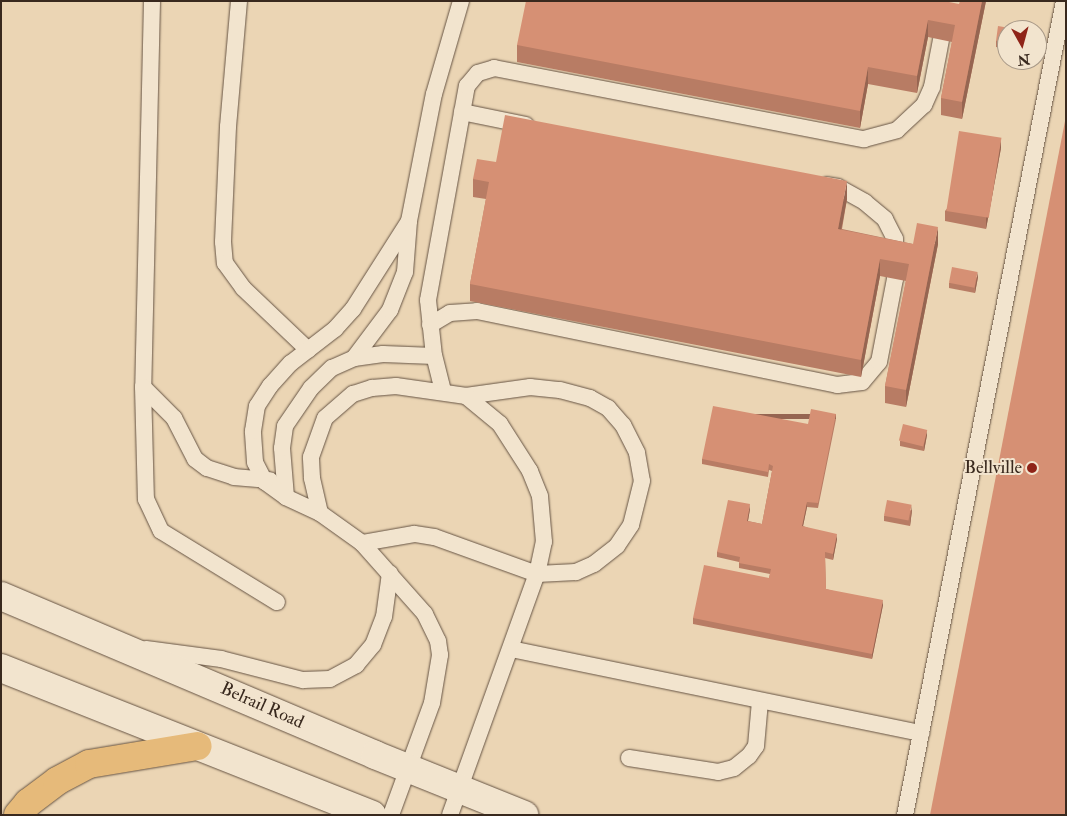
<!DOCTYPE html>
<html>
<head>
<meta charset="utf-8">
<style>
  body { margin:0 }
  #map { position:relative; width:1067px; height:816px; overflow:hidden; background:#ebd5b4; font-family:"IM FELL Double Pica",serif }
  div>[style] { position:absolute }
  .roads { filter:drop-shadow(0 0 1px #665444) drop-shadow(0 0 1px #665444) }
  .service>* { height:16px; margin:-8px; padding:0 8px; transform-origin:8px; border-radius:8px; background:#f2e4ce }
  .minor>* { height:28px; margin:-14px; padding:0 14px; transform-origin:14px; border-radius:14px; background:#f2e4ce }
  .primary>* { height:28px; margin:-14px; padding:0 14px; transform-origin:14px; border-radius:14px; background:#e6ba7a }
  .wall>* { inset:0; background:#b87c64 }
  .shaded-wall>* { inset:0; background:#966551; transform-origin:0 0 }
  .building>* { inset:0; background:#d69074; transform-origin:0 0 }
  .dots>* { width:14px; height:14px; translate:-50% -50%; box-sizing:border-box; border:2px solid #f2e4ce; border-radius:50% }
  span { translate:-50% -50%; white-space:nowrap; text-align:center; line-height:1.15; -webkit-text-stroke:4px #f2e4ce; paint-order:stroke }
  .poi-label { font-size:18px; color:#39291e }
  .right { translate:-100% -50%; text-align:right }
  .street-label { font-size:18px; color:#39291e }
  .frame { position:absolute; inset:0; border:2px solid #39291e; pointer-events:none }
  .north { position:absolute; left:997px; top:20px; width:50px; height:50px; box-sizing:border-box; background:#f2e4ce; border:1px solid #a89988; border-radius:50%; rotate:173deg; font-size:14px; font-weight:700; line-height:20px; text-align:center; color:#39291e }
  .north::after { content:''; display:block; margin:auto; width:18px; height:22px; background:#8f2418; clip-path:polygon(50% 0,100% 100%,50% 72%,0 100%) }
</style>
</head>
<body>
<div id="map">
  <div class="roads">
    <div class="service">
      <div style="left:152px;top:1px;width:386px;rotate:91.3deg"></div>
      <div style="left:143px;top:387px;width:112px;rotate:88.5deg"></div>
      <div style="left:146px;top:499px;width:35px;rotate:65deg"></div>
      <div style="left:161px;top:531px;width:136px;rotate:31.5deg"></div>
      <div style="left:239px;top:1px;width:126px;rotate:95deg"></div>
      <div style="left:228px;top:127px;width:115px;rotate:92.5deg"></div>
      <div style="left:223px;top:242px;width:21px;rotate:85deg"></div>
      <div style="left:225px;top:263px;width:31px;rotate:54deg"></div>
      <div style="left:243px;top:288px;width:90px;rotate:43.6deg"></div>
      <div style="left:462px;top:112px;width:65px;rotate:11.5deg"></div>
      <div style="left:430px;top:325px;width:23px;rotate:-31deg"></div>
      <div style="left:450px;top:313px;width:27px;rotate:-4deg"></div>
      <div style="left:477px;top:311px;width:368px;rotate:11.6deg"></div>
      <div style="left:837px;top:385px;width:25px;rotate:-7deg"></div>
      <div style="left:862px;top:382px;width:26px;rotate:-50deg"></div>
      <div style="left:879px;top:362px;width:85px;rotate:-79.1deg"></div>
      <div style="left:895px;top:279px;width:40px;rotate:-90deg"></div>
      <div style="left:895px;top:239px;width:22px;rotate:-117deg"></div>
      <div style="left:885px;top:219px;width:26px;rotate:-140deg"></div>
      <div style="left:865px;top:202px;width:31px;rotate:-151deg"></div>
      <div style="left:838px;top:187px;width:11px;rotate:-170deg"></div>
      <div style="left:354px;top:358px;width:60px;rotate:-53.1deg"></div>
      <div style="left:390px;top:310px;width:41px;rotate:-68.5deg"></div>
      <div style="left:405px;top:272px;width:51px;rotate:-85.5deg"></div>
      <div style="left:409px;top:221px;width:129px;rotate:-78.9deg"></div>
      <div style="left:434px;top:94px;width:97px;rotate:-73.8deg"></div>
      <div style="left:143px;top:387px;width:44px;rotate:45deg"></div>
      <div style="left:174px;top:418px;width:46px;rotate:62.9deg"></div>
      <div style="left:195px;top:459px;width:15px;rotate:37deg"></div>
      <div style="left:207px;top:468px;width:28px;rotate:18deg"></div>
      <div style="left:234px;top:477px;width:36px;rotate:5deg"></div>
      <div style="left:443px;top:391px;width:36px;rotate:-104deg"></div>
      <div style="left:434px;top:356px;width:56px;rotate:-96.1deg"></div>
      <div style="left:428px;top:300px;width:218px;rotate:-79.7deg"></div>
      <div style="left:467px;top:86px;width:17px;rotate:-50deg"></div>
      <div style="left:478px;top:73px;width:17px;rotate:-17deg"></div>
      <div style="left:494px;top:68px;width:377px;rotate:10.9deg"></div>
      <div style="left:864px;top:139px;width:34px;rotate:-15deg"></div>
      <div style="left:897px;top:130px;width:37px;rotate:-43deg"></div>
      <div style="left:924px;top:105px;width:20px;rotate:-66deg"></div>
      <div style="left:932px;top:87px;width:48px;rotate:-79.2deg"></div>
      <div style="left:286px;top:497px;width:49px;rotate:-94.7deg"></div>
      <div style="left:282px;top:448px;width:22px;rotate:-82deg"></div>
      <div style="left:285px;top:426px;width:46px;rotate:-55.6deg"></div>
      <div style="left:311px;top:388px;width:29px;rotate:-44deg"></div>
      <div style="left:332px;top:368px;width:24px;rotate:-24deg"></div>
      <div style="left:354px;top:358px;width:29px;rotate:-8deg"></div>
      <div style="left:383px;top:354px;width:51px;rotate:2.2deg"></div>
      <div style="left:320px;top:513px;width:36px;rotate:-103deg"></div>
      <div style="left:312px;top:478px;width:21px;rotate:-93deg"></div>
      <div style="left:311px;top:457px;width:41px;rotate:-70.3deg"></div>
      <div style="left:325px;top:418px;width:37px;rotate:-41deg"></div>
      <div style="left:353px;top:394px;width:20px;rotate:-18deg"></div>
      <div style="left:372px;top:388px;width:24px;rotate:-5deg"></div>
      <div style="left:396px;top:386px;width:71px;rotate:8.1deg"></div>
      <div style="left:466px;top:396px;width:65px;rotate:-8deg"></div>
      <div style="left:530px;top:387px;width:30px;rotate:6deg"></div>
      <div style="left:560px;top:390px;width:31px;rotate:15deg"></div>
      <div style="left:590px;top:398px;width:21px;rotate:29deg"></div>
      <div style="left:608px;top:408px;width:23px;rotate:49deg"></div>
      <div style="left:623px;top:425px;width:31px;rotate:63deg"></div>
      <div style="left:637px;top:453px;width:28px;rotate:80deg"></div>
      <div style="left:642px;top:481px;width:45px;rotate:104deg"></div>
      <div style="left:631px;top:525px;width:25px;rotate:124deg"></div>
      <div style="left:617px;top:546px;width:29px;rotate:142deg"></div>
      <div style="left:594px;top:564px;width:20px;rotate:156deg"></div>
      <div style="left:576px;top:572px;width:39px;rotate:177deg"></div>
      <div style="left:537px;top:574px;width:109px;rotate:-160.2deg"></div>
      <div style="left:434px;top:537px;width:20px;rotate:-171deg"></div>
      <div style="left:414px;top:534px;width:53px;rotate:170.2deg"></div>
      <div style="left:146px;top:649px;width:76px;rotate:7.6deg"></div>
      <div style="left:221px;top:659px;width:85px;rotate:14.4deg"></div>
      <div style="left:303px;top:680px;width:27px;rotate:-2deg"></div>
      <div style="left:330px;top:679px;width:30px;rotate:-28deg"></div>
      <div style="left:356px;top:665px;width:26px;rotate:-50deg"></div>
      <div style="left:373px;top:645px;width:30px;rotate:-69deg"></div>
      <div style="left:384px;top:617px;width:44px;rotate:-82.2deg"></div>
      <div style="left:511px;top:649px;width:419px;rotate:11.6deg"></div>
      <div style="left:629px;top:758px;width:90px;rotate:8.9deg"></div>
      <div style="left:718px;top:772px;width:16px;rotate:-14deg"></div>
      <div style="left:734px;top:768px;width:19px;rotate:-39deg"></div>
      <div style="left:749px;top:756px;width:12px;rotate:-55deg"></div>
      <div style="left:756px;top:746px;width:45px;rotate:-84.9deg"></div>
      <div style="left:391px;top:815px;width:119px;rotate:-69.9deg"></div>
      <div style="left:432px;top:703px;width:49px;rotate:-80.5deg"></div>
      <div style="left:440px;top:655px;width:14px;rotate:-98deg"></div>
      <div style="left:438px;top:641px;width:30px;rotate:-116deg"></div>
      <div style="left:425px;top:614px;width:95px;rotate:-131.6deg"></div>
      <div style="left:362px;top:543px;width:52px;rotate:-144.5deg"></div>
      <div style="left:320px;top:513px;width:38px;rotate:-155deg"></div>
      <div style="left:286px;top:497px;width:26px;rotate:-144deg"></div>
      <div style="left:265px;top:482px;width:22px;rotate:-117deg"></div>
      <div style="left:255px;top:462px;width:31px;rotate:-94deg"></div>
      <div style="left:253px;top:431px;width:25px;rotate:-81deg"></div>
      <div style="left:257px;top:406px;width:24px;rotate:-57deg"></div>
      <div style="left:270px;top:386px;width:31px;rotate:-48deg"></div>
      <div style="left:291px;top:363px;width:56px;rotate:-37.7deg"></div>
      <div style="left:335px;top:329px;width:27px;rotate:-48deg"></div>
      <div style="left:353px;top:309px;width:104px;rotate:-57.5deg"></div>
      <div style="left:450px;top:815px;width:256px;rotate:-70.2deg"></div>
      <div style="left:537px;top:574px;width:33px;rotate:-78deg"></div>
      <div style="left:544px;top:542px;width:46px;rotate:-95deg"></div>
      <div style="left:540px;top:496px;width:27px;rotate:-112deg"></div>
      <div style="left:530px;top:471px;width:56px;rotate:-122.6deg"></div>
      <div style="left:500px;top:424px;width:44px;rotate:-140.5deg"></div>
      <div style="left:905px;top:815px;width:829px;rotate:-78.95deg"></div>
    </div>
    <div class="minor">
      <div style="left:1px;top:596px;width:406px;rotate:23deg"></div>
      <div style="left:375px;top:755px;width:161px;rotate:21.9deg"></div>
      <div style="left:1px;top:668px;width:399px;rotate:21.6deg"></div>
    </div>
    <div class="primary">
      <div style="left:18px;top:815px;width:16px;rotate:-50deg"></div>
      <div style="left:28px;top:803px;width:36px;rotate:-37deg"></div>
      <div style="left:57px;top:781px;width:36px;rotate:-28deg"></div>
      <div style="left:89px;top:764px;width:110px;rotate:-9.4deg"></div>
    </div>
  </div>
  <div class="wall">
    <div style="clip-path:polygon(986px 1px,962px 119px,941px 115px,941px 98px,952px 42px,928px 37px,917px 93px,868px 84px,860px 128px,517px 62px,517px 45px,959px 4px)"></div>
    <div style="clip-path:polygon(1007px 30px,1007px 49px,996px 47px,996px 41px)"></div>
    <div style="clip-path:polygon(1001px 148px,986px 229px,945px 221px,945px 211px)"></div>
    <div style="clip-path:polygon(496px 162px,847px 199px,842px 229px,913px 244px,938px 244px,906px 407px,885px 403px,885px 386px,906px 281px,880px 276px,861px 377px,470px 301px,470px 284px,486px 199px,473px 197px,473px 179px)"></div>
    <div style="clip-path:polygon(978px 277px,975px 293px,949px 288px,949px 283px)"></div>
    <div style="clip-path:polygon(836px 419px,818px 508px,807px 507px,803px 526px,837px 539px,833px 560px,825px 558px,826px 589px,883px 605px,872px 659px,693px 624px,693px 618px,769px 578px,770px 574px,739px 568px,739px 562px,717px 557px,717px 552px,750px 509px,748px 521px,762px 524px,772px 471px,769px 470px,768px 477px,702px 464px,702px 459px,808px 424px)"></div>
    <div style="clip-path:polygon(927px 435px,924px 451px,900px 446px,900px 441px)"></div>
    <div style="clip-path:polygon(912px 510px,910px 526px,884px 521px,884px 516px)"></div>
  </div>
  <div class="shaded-wall">
    <div style="clip-path:polygon(982px 1px,986px 1px,962px 119px,962px 102px)"></div>
    <div style="clip-path:polygon(928px 20px,928px 37px,917px 93px,917px 76px)"></div>
    <div style="clip-path:polygon(868px 67px,868px 84px,860px 128px,860px 111px)"></div>
    <div style="clip-path:polygon(1001px 138px,1001px 148px,986px 229px,986px 219px)"></div>
    <div style="clip-path:polygon(847px 181px,847px 199px,838px 246px,838px 229px)"></div>
    <div style="clip-path:polygon(938px 227px,938px 244px,906px 407px,906px 390px)"></div>
    <div style="clip-path:polygon(880px 259px,880px 276px,861px 377px,861px 360px)"></div>
    <div style="clip-path:polygon(978px 272px,978px 277px,975px 293px,975px 287px)"></div>
    <div style="left:836px;top:414px;width:5px;height:91px;rotate:90deg"></div>
    <div style="clip-path:polygon(927px 430px,927px 435px,924px 451px,924px 445px)"></div>
    <div style="clip-path:polygon(807px 502px,807px 507px,802px 531px,802px 526px)"></div>
    <div style="clip-path:polygon(750px 504px,750px 509px,747px 526px,747px 521px)"></div>
    <div style="clip-path:polygon(912px 505px,912px 510px,910px 526px,910px 521px)"></div>
    <div style="clip-path:polygon(837px 534px,837px 539px,833px 560px,833px 554px)"></div>
    <div style="clip-path:polygon(883px 600px,883px 605px,872px 659px,872px 654px)"></div>
  </div>
  <div class="building">
    <div style="clip-path:polygon(526px 1px,944px 1px,959px 4px,960px 1px,982px 1px,962px 102px,941px 98px,955px 25px,928px 20px,917px 76px,868px 67px,860px 111px,517px 45px)"></div>
    <div style="clip-path:polygon(998px 26px,1021px 30px,1007px 30px,1007px 43px,996px 41px)"></div>
    <div style="clip-path:polygon(505px 115px,847px 181px,838px 229px,913px 244px,917px 223px,938px 227px,906px 390px,885px 386px,909px 264px,880px 259px,861px 360px,470px 284px,489px 182px,473px 179px,477px 159px,496px 162px)"></div>
    <div style="clip-path:polygon(1066px 116px,1066px 815px,930px 815px)"></div>
    <div style="left:959px;top:131px;width:43px;height:81px;rotate:9deg"></div>
    <div style="left:952px;top:267px;width:26px;height:16px;rotate:11deg"></div>
    <div style="clip-path:polygon(713px 406px,808px 424px,811px 409px,836px 414px,818px 503px,807px 502px,802px 526px,837px 534px,833px 554px,825px 552px,826px 589px,883px 600px,872px 654px,693px 618px,704px 565px,769px 578px,771px 569px,739px 563px,740px 557px,717px 552px,728px 500px,750px 504px,747px 521px,762px 524px,773px 466px,769px 464px,768px 472px,702px 459px)"></div>
    <div style="left:903px;top:424px;width:25px;height:17px;rotate:14deg"></div>
    <div style="left:887px;top:500px;width:25px;height:16px;rotate:11deg"></div>
  </div>
  <div class="dots">
    <div style="left:1032px;top:468px;background:#8f2418"></div>
  </div>
  <div class="poi-label">
    <span class="right" style="left:1022px;top:468px">Bellville</span>
  </div>
  <div class="street-label">
    <span style="left:262px;top:706px;rotate:24deg">Belrail Road</span>
  </div>
  <div class="frame"></div>
  <div class="north">N</div>
</div>
</body>
</html>
